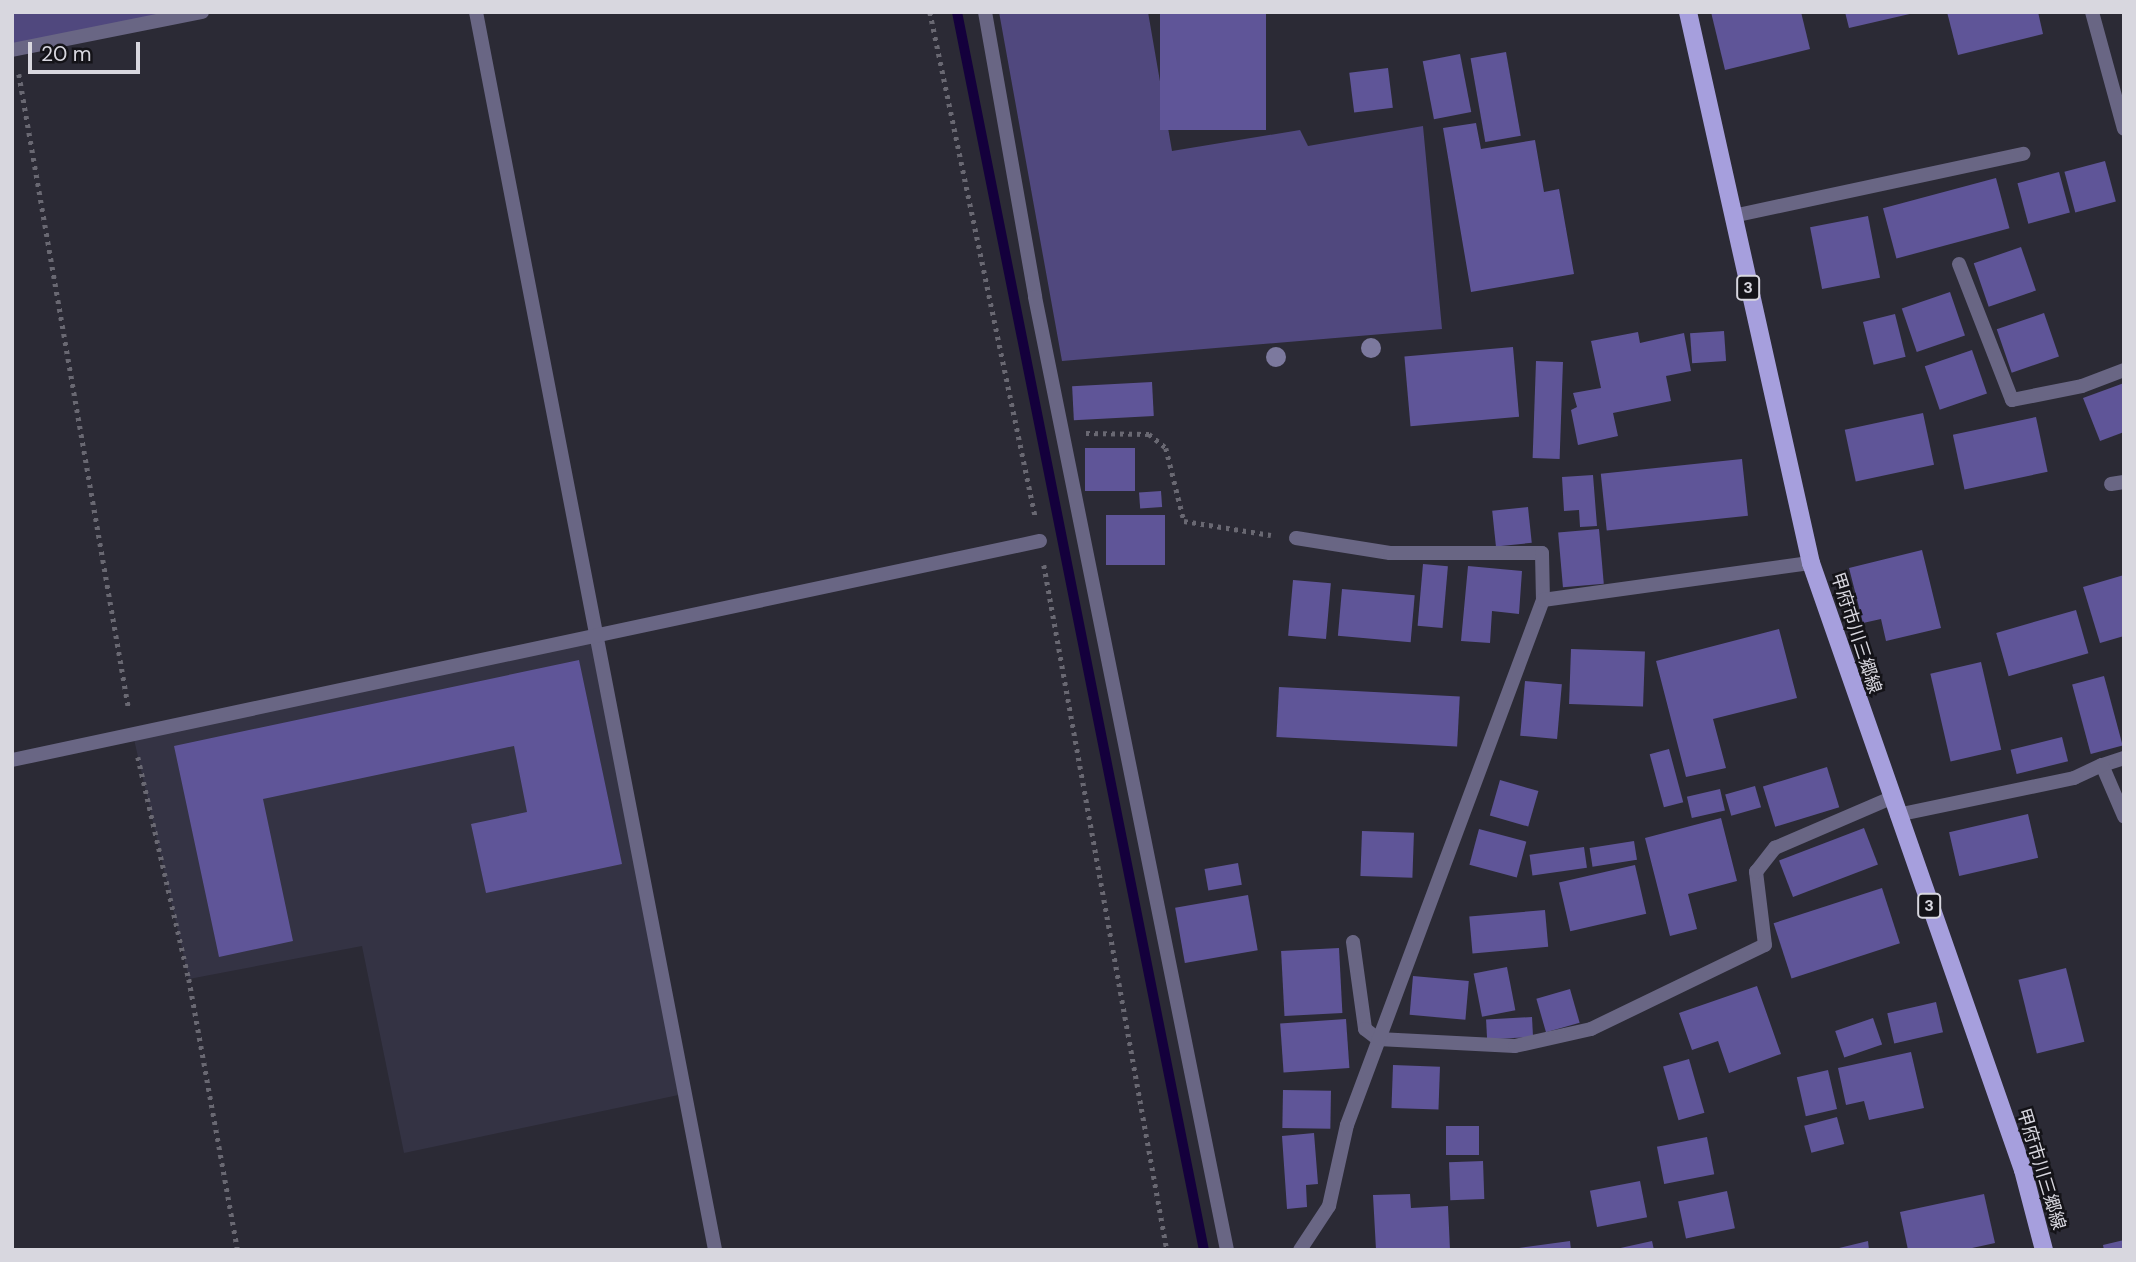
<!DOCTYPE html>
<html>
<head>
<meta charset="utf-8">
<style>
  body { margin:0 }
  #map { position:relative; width:2136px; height:1262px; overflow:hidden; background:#2b2a35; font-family:"DM Sans","Noto Sans JP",sans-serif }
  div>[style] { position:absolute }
  .built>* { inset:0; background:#343344 }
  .green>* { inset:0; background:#50487e }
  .stream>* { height:10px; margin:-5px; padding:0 5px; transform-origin:5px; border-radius:5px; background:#14003c }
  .building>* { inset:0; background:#5f5598; transform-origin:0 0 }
  .path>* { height:4.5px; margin-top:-2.25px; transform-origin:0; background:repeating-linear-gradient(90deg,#696872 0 3.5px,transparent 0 8.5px) }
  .lane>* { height:14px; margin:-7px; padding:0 7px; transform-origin:7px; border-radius:7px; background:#696684 }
  .street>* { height:14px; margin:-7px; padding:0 7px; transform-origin:7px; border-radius:7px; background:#696684 }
  .primary>* { height:18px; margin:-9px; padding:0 9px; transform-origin:9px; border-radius:9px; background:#a69fdd }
  .trees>* { width:20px; height:20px; margin:-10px; border-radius:50%; background:#7c799e }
  span { translate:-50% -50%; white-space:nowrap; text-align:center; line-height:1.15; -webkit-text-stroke:5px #141318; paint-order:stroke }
  .shield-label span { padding:2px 5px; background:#141318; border:2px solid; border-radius:5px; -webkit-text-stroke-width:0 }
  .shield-label { font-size:16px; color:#d8d7df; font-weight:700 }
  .street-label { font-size:18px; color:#d8d7df }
  .frame { position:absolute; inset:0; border:14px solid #d8d7df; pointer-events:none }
  .scale { position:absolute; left:28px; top:42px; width:112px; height:32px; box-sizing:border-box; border:4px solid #d8d7df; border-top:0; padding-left:9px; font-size:21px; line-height:24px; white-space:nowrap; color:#d8d7df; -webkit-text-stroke:5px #141318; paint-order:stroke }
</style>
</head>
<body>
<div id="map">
  <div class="built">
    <div style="clip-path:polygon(594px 640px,688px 1093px,404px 1153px,362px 946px,189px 979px,133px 735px)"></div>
  </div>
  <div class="green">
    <div style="clip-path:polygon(12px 12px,202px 12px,12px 50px)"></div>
    <div style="clip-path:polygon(999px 12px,1148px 12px,1172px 151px,1300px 130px,1308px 146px,1423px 126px,1442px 329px,1062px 361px)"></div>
  </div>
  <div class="stream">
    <div style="left:957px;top:12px;width:1262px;rotate:78.72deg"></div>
  </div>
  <div class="building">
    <div style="left:1160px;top:12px;width:106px;height:118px"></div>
    <div style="clip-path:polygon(1711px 12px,1801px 12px,1810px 49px,1725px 70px)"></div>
    <div style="clip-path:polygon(1845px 12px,1914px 12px,1914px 13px,1849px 28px)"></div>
    <div style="clip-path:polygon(1947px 12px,2038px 12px,2043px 34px,1958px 55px)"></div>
    <div style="left:1506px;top:52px;width:85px;height:36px;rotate:80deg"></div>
    <div style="left:1460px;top:54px;width:59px;height:38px;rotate:79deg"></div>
    <div style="left:1388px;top:68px;width:40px;height:39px;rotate:83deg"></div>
    <div style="clip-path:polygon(1476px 123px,1481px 149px,1535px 140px,1544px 192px,1559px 189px,1574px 274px,1471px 292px,1443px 128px)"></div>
    <div style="left:2105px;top:161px;width:42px;height:42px;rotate:75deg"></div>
    <div style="left:2059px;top:172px;width:42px;height:43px;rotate:75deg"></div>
    <div style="left:1996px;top:178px;width:52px;height:117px;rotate:75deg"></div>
    <div style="left:1868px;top:216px;width:63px;height:59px;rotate:79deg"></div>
    <div style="left:2021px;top:247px;width:46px;height:50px;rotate:71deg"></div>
    <div style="left:1950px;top:292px;width:46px;height:51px;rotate:71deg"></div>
    <div style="left:2044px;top:313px;width:46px;height:50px;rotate:71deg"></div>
    <div style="left:1895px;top:314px;width:44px;height:33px;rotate:76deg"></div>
    <div style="left:1724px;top:331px;width:30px;height:34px;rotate:86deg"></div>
    <div style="clip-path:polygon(1638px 332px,1640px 343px,1684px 333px,1691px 371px,1666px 376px,1671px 401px,1613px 413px,1618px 436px,1578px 445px,1571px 410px,1577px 407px,1573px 393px,1601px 388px,1591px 341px)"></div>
    <div style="left:1513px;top:347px;width:70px;height:109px;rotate:85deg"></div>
    <div style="left:1972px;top:350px;width:46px;height:50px;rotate:71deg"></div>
    <div style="left:1536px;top:361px;width:27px;height:97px;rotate:2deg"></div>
    <div style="left:1152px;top:382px;width:34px;height:80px;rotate:87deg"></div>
    <div style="clip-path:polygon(2124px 383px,2124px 432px,2100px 441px,2083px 398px)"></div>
    <div style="left:1923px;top:413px;width:53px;height:80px;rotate:78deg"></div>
    <div style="left:2036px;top:417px;width:56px;height:85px;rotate:78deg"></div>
    <div style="left:1085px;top:448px;width:50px;height:43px"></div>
    <div style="left:1742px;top:459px;width:57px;height:142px;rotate:84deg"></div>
    <div style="clip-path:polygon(1593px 475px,1597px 526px,1580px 527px,1579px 510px,1564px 511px,1562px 477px)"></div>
    <div style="left:1161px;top:491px;width:16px;height:22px;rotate:86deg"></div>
    <div style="left:1528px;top:507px;width:36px;height:36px;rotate:84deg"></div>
    <div style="left:1106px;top:515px;width:59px;height:50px"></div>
    <div style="left:1599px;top:529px;width:55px;height:41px;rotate:85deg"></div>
    <div style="clip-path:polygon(1922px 550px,1941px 628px,1886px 641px,1881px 619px,1863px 623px,1849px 568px)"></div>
    <div style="left:1423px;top:564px;width:25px;height:62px;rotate:5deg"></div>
    <div style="clip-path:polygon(1468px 566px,1522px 571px,1519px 614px,1492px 611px,1490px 643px,1461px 641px)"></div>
    <div style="clip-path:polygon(2124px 575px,2124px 636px,2100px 643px,2083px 587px)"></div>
    <div style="left:1293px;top:580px;width:38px;height:56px;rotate:5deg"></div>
    <div style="left:1342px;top:589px;width:73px;height:47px;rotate:5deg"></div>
    <div style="left:2076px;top:610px;width:45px;height:83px;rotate:74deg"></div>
    <div style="clip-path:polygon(1779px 629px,1797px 698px,1713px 719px,1726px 768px,1686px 777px,1656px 661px)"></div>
    <div style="left:1571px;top:649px;width:74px;height:55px;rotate:2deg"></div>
    <div style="clip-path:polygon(579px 660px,622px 864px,486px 893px,471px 824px,527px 812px,514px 746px,263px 799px,293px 941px,219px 957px,174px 746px)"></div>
    <div style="left:1981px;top:662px;width:90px;height:52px;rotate:77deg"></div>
    <div style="left:2104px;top:676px;width:72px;height:33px;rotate:75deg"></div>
    <div style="left:1525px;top:681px;width:37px;height:55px;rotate:5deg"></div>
    <div style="left:1279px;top:687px;width:181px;height:50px;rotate:3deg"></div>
    <div style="left:2062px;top:737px;width:25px;height:53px;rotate:76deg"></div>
    <div style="left:1669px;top:749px;width:55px;height:20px;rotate:75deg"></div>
    <div style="left:1827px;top:767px;width:42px;height:67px;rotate:73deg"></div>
    <div style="left:1500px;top:780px;width:40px;height:37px;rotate:16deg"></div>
    <div style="left:1755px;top:786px;width:22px;height:31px;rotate:74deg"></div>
    <div style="left:1720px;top:789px;width:22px;height:34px;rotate:77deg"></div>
    <div style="left:2028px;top:814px;width:45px;height:81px;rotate:77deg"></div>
    <div style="clip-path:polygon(1721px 818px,1737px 881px,1688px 894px,1697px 929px,1670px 936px,1645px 838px)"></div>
    <div style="left:1864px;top:828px;width:39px;height:91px;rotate:69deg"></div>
    <div style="left:1479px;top:829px;width:49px;height:37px;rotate:15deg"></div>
    <div style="left:1362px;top:831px;width:52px;height:45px;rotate:2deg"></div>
    <div style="left:1634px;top:841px;width:19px;height:45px;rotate:81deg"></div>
    <div style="left:1584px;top:847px;width:21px;height:55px;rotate:82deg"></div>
    <div style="left:1238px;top:863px;width:22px;height:34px;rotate:80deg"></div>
    <div style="left:1635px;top:865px;width:50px;height:78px;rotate:77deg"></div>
    <div style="left:1882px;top:888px;width:58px;height:114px;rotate:72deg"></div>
    <div style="left:1248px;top:895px;width:56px;height:74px;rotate:80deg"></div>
    <div style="left:1545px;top:910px;width:37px;height:76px;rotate:85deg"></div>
    <div style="left:1339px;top:948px;width:65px;height:58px;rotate:87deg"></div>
    <div style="left:1507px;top:967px;width:44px;height:34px;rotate:79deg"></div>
    <div style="left:2066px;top:968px;width:76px;height:49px;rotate:76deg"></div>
    <div style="left:1413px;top:976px;width:56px;height:39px;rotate:5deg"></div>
    <div style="clip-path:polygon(1757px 986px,1781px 1054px,1729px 1073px,1718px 1041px,1692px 1050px,1679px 1013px)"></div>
    <div style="left:1570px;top:989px;width:35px;height:35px;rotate:74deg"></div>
    <div style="left:1936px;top:1002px;width:31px;height:50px;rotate:77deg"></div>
    <div style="left:1532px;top:1017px;width:20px;height:46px;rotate:87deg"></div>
    <div style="left:1873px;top:1018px;width:28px;height:40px;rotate:71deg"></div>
    <div style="left:1346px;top:1019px;width:49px;height:66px;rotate:86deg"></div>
    <div style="clip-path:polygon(1911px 1052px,1924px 1108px,1869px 1120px,1864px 1101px,1846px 1105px,1838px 1068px)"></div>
    <div style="left:1689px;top:1059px;width:56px;height:27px;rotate:74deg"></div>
    <div style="left:1393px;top:1065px;width:47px;height:43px;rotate:2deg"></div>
    <div style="left:1828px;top:1070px;width:40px;height:32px;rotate:77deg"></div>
    <div style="left:1283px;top:1090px;width:48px;height:38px;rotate:1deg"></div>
    <div style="left:1837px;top:1117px;width:28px;height:34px;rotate:75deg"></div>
    <div style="left:1446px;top:1126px;width:33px;height:29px"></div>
    <div style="clip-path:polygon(1314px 1133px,1318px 1184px,1306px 1185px,1307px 1207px,1287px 1209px,1282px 1136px)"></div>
    <div style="left:1707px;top:1137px;width:38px;height:51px;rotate:79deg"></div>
    <div style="left:1483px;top:1161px;width:38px;height:34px;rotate:88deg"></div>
    <div style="left:1640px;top:1181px;width:37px;height:51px;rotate:79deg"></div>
    <div style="left:1727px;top:1191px;width:38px;height:50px;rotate:78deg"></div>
    <div style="clip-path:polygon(1410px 1194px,1411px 1208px,1448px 1206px,1450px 1250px,1376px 1250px,1373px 1195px)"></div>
    <div style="clip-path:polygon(1984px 1194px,1995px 1243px,1963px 1250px,1908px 1250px,1900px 1212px)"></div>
    <div style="clip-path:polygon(2124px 1240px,2124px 1250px,2104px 1250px,2103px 1245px)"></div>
    <div style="clip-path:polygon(1570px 1241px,1571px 1250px,1519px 1250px,1519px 1248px)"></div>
    <div style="clip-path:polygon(1652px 1241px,1654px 1250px,1616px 1250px,1616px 1249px)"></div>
    <div style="clip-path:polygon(1868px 1241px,1869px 1250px,1835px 1250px,1835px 1249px)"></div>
  </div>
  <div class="path">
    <div style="left:930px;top:12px;width:514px;rotate:78.21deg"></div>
    <div style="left:19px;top:74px;width:645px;rotate:80.19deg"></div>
    <div style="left:1086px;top:433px;width:63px;rotate:0.9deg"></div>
    <div style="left:1149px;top:434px;width:22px;rotate:39deg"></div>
    <div style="left:1166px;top:448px;width:75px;rotate:76.1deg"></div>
    <div style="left:1184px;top:521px;width:88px;rotate:9.1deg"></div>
    <div style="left:1044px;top:565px;width:696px;rotate:79.82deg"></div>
    <div style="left:138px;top:757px;width:228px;rotate:77.1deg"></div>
    <div style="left:189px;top:979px;width:275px;rotate:79.8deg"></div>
  </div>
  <div class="lane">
    <div style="left:985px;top:12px;width:289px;rotate:80deg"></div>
    <div style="left:1035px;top:297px;width:972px;rotate:78.61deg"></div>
    <div style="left:2092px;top:12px;width:121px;rotate:74.7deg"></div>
    <div style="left:1733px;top:216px;width:297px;rotate:-12.1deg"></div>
    <div style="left:1959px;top:264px;width:146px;rotate:68.7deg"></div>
    <div style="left:2012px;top:400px;width:71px;rotate:-11.3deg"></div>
    <div style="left:2082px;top:386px;width:45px;rotate:-20.9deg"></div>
    <div style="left:2111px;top:484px;width:13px;rotate:-9deg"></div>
    <div style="left:1296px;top:538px;width:95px;rotate:9.1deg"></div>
    <div style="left:1390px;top:553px;width:152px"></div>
    <div style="left:1542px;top:553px;width:47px;rotate:88.8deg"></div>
    <div style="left:2124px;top:758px;width:23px;rotate:162deg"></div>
    <div style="left:2102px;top:765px;width:56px;rotate:66.7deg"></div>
    <div style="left:1353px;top:942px;width:88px;rotate:82.1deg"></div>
    <div style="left:1365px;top:1029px;width:16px;rotate:38deg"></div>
    <div style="left:1378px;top:1039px;width:137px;rotate:2.9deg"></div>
    <div style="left:1515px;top:1046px;width:78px;rotate:-12.6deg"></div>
    <div style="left:1591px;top:1029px;width:193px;rotate:-25.8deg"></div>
    <div style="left:1765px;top:945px;width:74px;rotate:-97deg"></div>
    <div style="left:1756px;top:872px;width:31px;rotate:-52deg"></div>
    <div style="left:1775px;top:848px;width:126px;rotate:-23.3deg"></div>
    <div style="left:1300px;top:1250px;width:53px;rotate:-56.6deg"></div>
    <div style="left:1329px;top:1206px;width:83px;rotate:-77.5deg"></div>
    <div style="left:1347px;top:1125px;width:560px;rotate:-69.53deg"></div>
    <div style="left:1543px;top:600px;width:271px;rotate:-7.9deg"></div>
  </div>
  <div class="street">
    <div style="left:476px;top:12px;width:1261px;rotate:79.07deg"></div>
    <div style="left:12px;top:50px;width:194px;rotate:-11.3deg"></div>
    <div style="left:12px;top:760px;width:1051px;rotate:-12.03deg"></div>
    <div style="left:1897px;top:815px;width:181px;rotate:-11.8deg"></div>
    <div style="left:2074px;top:778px;width:31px;rotate:-25deg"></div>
  </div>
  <div class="primary">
    <div style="left:1688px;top:12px;width:565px;rotate:77.42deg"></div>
    <div style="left:1811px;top:563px;width:643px;rotate:70.75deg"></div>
    <div style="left:2023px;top:1170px;width:83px;rotate:75.3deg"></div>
  </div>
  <div class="trees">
    <div style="left:1371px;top:348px"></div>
    <div style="left:1276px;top:357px"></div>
  </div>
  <div class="shield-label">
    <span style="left:1748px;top:288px">3</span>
    <span style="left:1929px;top:906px">3</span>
  </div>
  <div class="street-label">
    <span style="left:1856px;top:633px;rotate:72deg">甲府市川三郷線</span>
    <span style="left:2041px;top:1169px;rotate:73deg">甲府市川三郷線</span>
  </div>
  <div class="frame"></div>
  <div class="scale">20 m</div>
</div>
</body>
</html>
